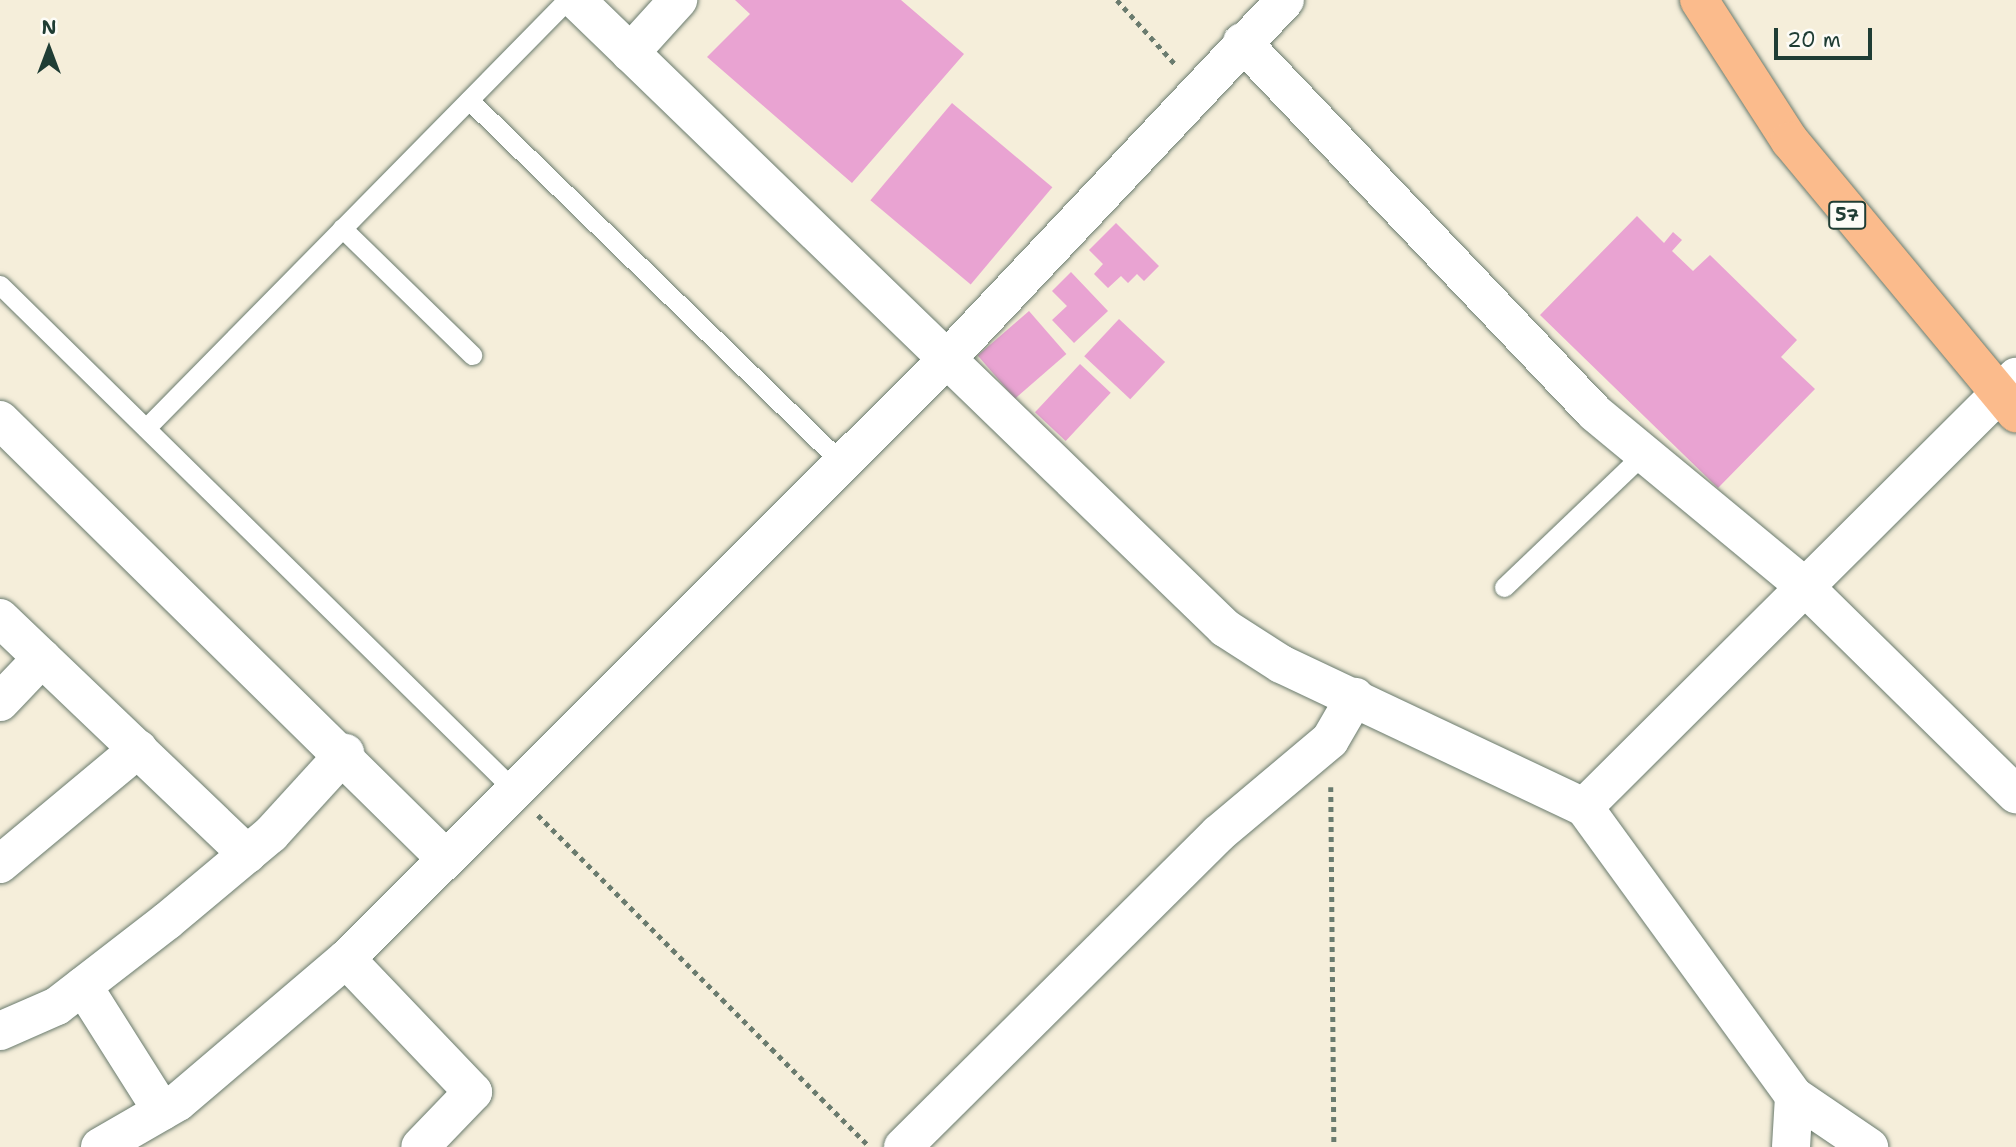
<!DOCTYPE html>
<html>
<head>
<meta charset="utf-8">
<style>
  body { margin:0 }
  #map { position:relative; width:2016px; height:1147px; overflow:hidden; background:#f5eeda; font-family:"Shantell Sans",sans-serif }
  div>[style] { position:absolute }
  .building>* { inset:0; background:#e9a3d2; transform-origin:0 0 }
  .path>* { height:4.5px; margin-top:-2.25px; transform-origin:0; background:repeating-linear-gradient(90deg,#6a7b6e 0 5px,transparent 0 10px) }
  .roads { filter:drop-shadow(0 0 2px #6a7b6e) drop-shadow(0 0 2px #6a7b6e) }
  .lane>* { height:19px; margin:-9.5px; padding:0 9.5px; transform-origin:9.5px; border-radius:9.5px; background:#fff }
  .street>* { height:38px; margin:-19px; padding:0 19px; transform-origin:19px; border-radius:19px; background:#fff }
  .primary>* { height:38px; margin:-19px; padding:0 19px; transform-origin:19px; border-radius:19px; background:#fbbb8c }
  span { translate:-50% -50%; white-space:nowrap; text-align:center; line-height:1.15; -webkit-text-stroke:5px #fdfcf7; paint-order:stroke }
  .shield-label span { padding:2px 5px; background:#fdfcf7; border:2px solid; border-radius:5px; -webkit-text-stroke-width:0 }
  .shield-label { font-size:18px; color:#1f3d34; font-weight:700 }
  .north { position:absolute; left:14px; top:14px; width:70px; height:70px; -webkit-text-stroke:5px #fdfcf7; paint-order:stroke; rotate:0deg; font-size:19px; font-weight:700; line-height:28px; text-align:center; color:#1f3d34 }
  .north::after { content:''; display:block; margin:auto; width:24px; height:32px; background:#1f3d34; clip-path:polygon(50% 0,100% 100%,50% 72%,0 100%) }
  .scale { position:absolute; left:1774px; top:28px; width:98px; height:32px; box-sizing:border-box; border:4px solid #1f3d34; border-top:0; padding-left:9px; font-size:21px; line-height:24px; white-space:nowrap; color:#1f3d34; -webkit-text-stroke:5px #fdfcf7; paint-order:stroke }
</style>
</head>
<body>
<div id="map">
  <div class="building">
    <div style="clip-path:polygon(735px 0,901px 0,964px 54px,852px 183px,707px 57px,750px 14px)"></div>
    <div style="left:952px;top:103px;width:131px;height:127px;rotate:40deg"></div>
    <div style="clip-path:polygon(1637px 216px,1664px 243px,1673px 232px,1682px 240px,1672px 251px,1693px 271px,1710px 255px,1797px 340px,1781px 357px,1815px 389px,1718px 488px,1540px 315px)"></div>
    <div style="clip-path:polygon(1116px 223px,1159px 266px,1144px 281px,1137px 274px,1128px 283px,1121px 276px,1108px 288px,1094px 274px,1103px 264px,1089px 250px)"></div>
    <div style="clip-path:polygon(1071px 272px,1108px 311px,1074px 343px,1052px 320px,1067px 306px,1052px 291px)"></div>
    <div style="left:1029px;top:311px;width:57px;height:68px;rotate:49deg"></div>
    <div style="left:1119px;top:319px;width:63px;height:51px;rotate:43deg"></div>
    <div style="left:1080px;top:364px;width:42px;height:66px;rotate:43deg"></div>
  </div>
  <div class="path">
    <div style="left:1117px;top:0;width:86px;rotate:47.8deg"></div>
    <div style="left:1331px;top:787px;width:360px;rotate:89.5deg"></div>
    <div style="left:538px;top:815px;width:467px;rotate:45deg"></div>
  </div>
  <div class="roads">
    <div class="lane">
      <div style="left:469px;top:100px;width:520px;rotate:44.22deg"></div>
      <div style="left:342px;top:228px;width:182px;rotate:44.3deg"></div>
      <div style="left:0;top:285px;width:719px;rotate:44.49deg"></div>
      <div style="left:146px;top:428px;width:600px;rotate:-45.47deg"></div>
      <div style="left:1504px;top:587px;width:192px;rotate:-43.7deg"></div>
    </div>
    <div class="street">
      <div style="left:576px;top:0;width:903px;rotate:44.06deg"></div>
      <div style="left:1225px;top:628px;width:67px;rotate:32.7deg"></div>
      <div style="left:1281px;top:664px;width:335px;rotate:25.3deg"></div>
      <div style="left:1584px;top:807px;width:357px;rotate:54deg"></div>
      <div style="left:1794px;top:1096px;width:91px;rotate:34.2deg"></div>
      <div style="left:1242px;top:42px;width:512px;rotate:46.42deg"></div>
      <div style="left:1595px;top:413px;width:273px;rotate:39.6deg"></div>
      <div style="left:1805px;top:587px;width:296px;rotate:44.5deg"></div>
      <div style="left:630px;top:53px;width:72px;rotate:-47.8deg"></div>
      <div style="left:0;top:420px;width:623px;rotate:44.54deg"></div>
      <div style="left:0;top:618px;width:342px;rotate:43.7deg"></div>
      <div style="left:0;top:702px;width:61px;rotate:-46.3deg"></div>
      <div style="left:1584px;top:807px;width:610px;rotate:-44.87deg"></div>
      <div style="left:0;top:864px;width:180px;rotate:-39.8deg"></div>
      <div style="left:346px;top:959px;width:184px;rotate:46.3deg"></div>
      <div style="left:473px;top:1092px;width:76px;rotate:133.9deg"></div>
      <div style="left:83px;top:986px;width:148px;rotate:57.7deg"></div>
      <div style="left:0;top:1031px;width:62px;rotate:-23.7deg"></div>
      <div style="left:57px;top:1006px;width:139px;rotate:-37.7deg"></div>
      <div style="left:167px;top:921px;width:136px;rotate:-39.9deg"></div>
      <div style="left:271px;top:834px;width:110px;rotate:-47.6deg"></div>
      <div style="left:100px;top:1147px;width:90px;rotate:-30deg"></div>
      <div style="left:178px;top:1102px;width:221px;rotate:-40.4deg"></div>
      <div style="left:346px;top:959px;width:845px;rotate:-44.95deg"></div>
      <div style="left:944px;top:362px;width:497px;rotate:-46.7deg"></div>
      <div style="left:903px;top:1147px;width:444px;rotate:-44.8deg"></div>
      <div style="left:1218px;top:834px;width:146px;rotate:-40deg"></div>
      <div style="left:1330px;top:740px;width:50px;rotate:-59.8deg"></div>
      <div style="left:1791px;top:1147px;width:51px;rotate:-86.6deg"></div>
    </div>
    <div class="primary">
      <div style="left:1699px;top:0;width:168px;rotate:57.2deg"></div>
      <div style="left:1790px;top:141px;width:354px;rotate:50.3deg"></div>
    </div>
  </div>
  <div class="shield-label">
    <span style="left:1847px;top:215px">57</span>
  </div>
  <div class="north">N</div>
  <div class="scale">20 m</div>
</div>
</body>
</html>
